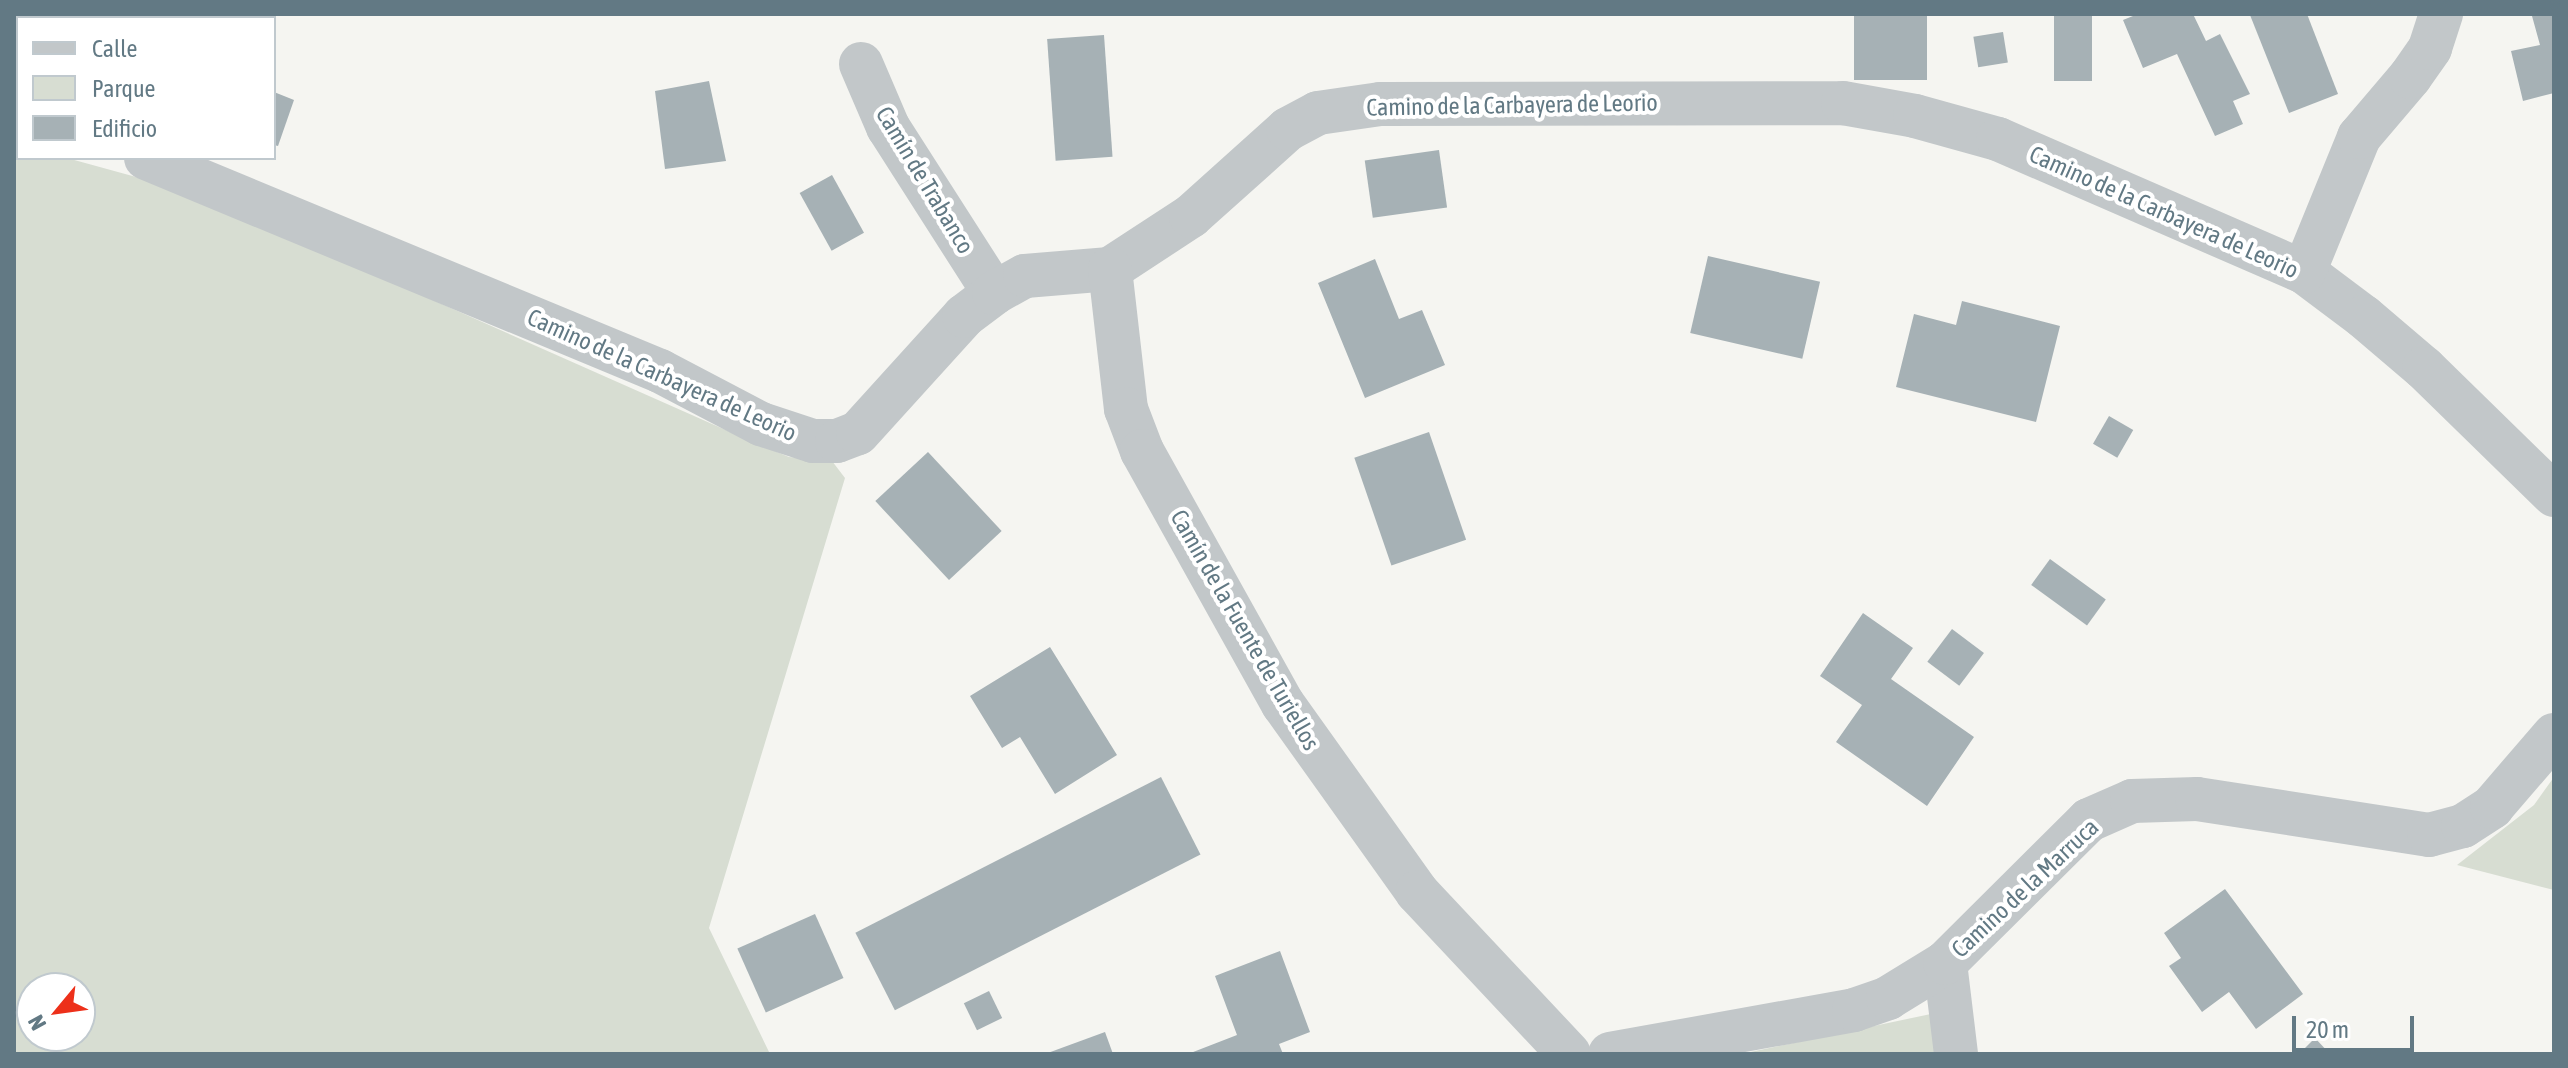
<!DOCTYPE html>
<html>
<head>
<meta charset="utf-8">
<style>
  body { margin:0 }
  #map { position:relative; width:2568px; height:1068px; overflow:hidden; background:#f5f5f1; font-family:"Asap Condensed",sans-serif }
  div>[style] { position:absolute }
  .green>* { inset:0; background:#d7ddd2 }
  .building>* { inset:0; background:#a6b1b5; transform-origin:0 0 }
  .minor>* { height:44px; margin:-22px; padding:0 22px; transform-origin:22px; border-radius:22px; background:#c2c7c9 }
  span { translate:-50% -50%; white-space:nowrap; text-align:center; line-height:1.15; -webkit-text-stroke:8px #fff; paint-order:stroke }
  .street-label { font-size:24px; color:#627984 }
  .frame { position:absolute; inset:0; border:16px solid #627984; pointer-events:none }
  .legend { position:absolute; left:16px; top:16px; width:260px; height:144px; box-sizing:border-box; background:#fff; border:2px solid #c0c9ce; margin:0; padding:10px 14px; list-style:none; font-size:24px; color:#627984 }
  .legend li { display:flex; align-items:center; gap:16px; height:40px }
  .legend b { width:40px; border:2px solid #c0c9ce }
  .north { position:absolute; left:16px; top:972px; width:80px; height:80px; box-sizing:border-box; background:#fff; border:2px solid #c0c9ce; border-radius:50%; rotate:241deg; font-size:22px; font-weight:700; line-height:32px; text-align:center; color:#627984 }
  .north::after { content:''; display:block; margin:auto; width:28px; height:36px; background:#ed301a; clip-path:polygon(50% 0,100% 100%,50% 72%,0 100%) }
  .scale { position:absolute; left:2292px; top:1016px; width:122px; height:36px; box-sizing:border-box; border:4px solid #627984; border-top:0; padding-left:10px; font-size:24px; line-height:28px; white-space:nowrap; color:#627984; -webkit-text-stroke:6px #fff; paint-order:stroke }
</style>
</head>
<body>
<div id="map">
  <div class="green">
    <div style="clip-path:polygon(14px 14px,138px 14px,137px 18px,18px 18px,18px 102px,14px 102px)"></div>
    <div style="clip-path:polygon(evenodd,14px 148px,18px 149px,18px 158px,67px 158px,187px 191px,746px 439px,789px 457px,832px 461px,845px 478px,709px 928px,770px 1054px,14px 1054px,14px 148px,32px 988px,80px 988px,80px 1036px,32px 1036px,32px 988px)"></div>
    <div style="clip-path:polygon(2554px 777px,2554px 890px,2457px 865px,2534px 805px)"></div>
    <div style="clip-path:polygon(1964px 1007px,1968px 1054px,1741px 1054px)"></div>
  </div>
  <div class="building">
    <div style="left:1854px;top:14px;width:73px;height:66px"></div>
    <div style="left:2054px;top:14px;width:38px;height:67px"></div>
    <div style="clip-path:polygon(2138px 14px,2193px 14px,2206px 41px,2220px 34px,2250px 94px,2233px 101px,2243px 124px,2215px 136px,2177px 54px,2143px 68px,2123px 20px)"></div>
    <div style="clip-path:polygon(2253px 14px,2307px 14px,2338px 94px,2289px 113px,2250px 15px)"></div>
    <div style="clip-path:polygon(2554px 14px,2554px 93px,2523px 101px,2511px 51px,2540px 45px,2532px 16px)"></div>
    <div style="left:2003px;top:32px;width:31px;height:30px;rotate:81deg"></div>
    <div style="left:1104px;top:35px;width:122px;height:57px;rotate:86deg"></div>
    <div style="clip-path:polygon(709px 81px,726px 161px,665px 169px,655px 91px)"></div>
    <div style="clip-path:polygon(274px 92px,294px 100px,278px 146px,274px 145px)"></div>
    <div style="left:1439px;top:150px;width:58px;height:75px;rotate:82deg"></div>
    <div style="left:832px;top:175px;width:66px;height:37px;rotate:61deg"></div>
    <div style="left:1708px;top:256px;width:115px;height:79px;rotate:13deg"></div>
    <div style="clip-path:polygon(1375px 259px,1399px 319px,1422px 310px,1445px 365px,1365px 398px,1318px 283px)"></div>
    <div style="clip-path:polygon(1962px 301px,2060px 326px,2036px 422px,1896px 387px,1914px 314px,1956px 325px)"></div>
    <div style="left:2109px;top:416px;width:28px;height:32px;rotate:30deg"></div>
    <div style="left:1429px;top:432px;width:114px;height:79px;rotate:71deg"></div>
    <div style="left:928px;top:452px;width:108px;height:72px;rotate:47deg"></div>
    <div style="left:2050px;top:559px;width:69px;height:32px;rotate:36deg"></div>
    <div style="clip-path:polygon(1863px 613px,1913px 648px,1891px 679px,1974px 737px,1927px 806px,1836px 742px,1862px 705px,1820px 676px)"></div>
    <div style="left:1952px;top:629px;width:40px;height:41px;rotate:37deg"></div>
    <div style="clip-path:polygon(1050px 647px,1117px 755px,1055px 794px,1020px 737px,1002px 748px,970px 696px)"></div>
    <div style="left:1161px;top:777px;width:87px;height:343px;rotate:63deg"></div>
    <div style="clip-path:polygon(2225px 889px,2303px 994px,2256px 1029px,2229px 992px,2202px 1012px,2169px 966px,2181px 958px,2164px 933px)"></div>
    <div style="left:815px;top:914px;width:70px;height:85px;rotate:66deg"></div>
    <div style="clip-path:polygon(1280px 951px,1310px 1032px,1279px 1044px,1283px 1054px,1188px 1054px,1237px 1035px,1215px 976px)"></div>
    <div style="left:989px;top:991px;width:30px;height:28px;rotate:64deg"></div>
    <div style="clip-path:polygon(1105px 1032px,1113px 1054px,1045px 1054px)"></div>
    <div style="clip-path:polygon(2315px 1038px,2330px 1054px,2299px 1054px)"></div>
  </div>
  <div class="minor">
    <div style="left:861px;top:64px;width:69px;rotate:66.8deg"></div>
    <div style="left:888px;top:127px;width:197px;rotate:57.4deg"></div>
    <div style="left:14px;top:126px;width:4px;rotate:14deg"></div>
    <div style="left:146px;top:158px;width:556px;rotate:22.51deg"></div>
    <div style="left:660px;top:371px;width:114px;rotate:27.7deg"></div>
    <div style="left:761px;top:424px;width:55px;rotate:18.1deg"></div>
    <div style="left:813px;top:441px;width:24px"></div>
    <div style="left:837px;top:441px;width:22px;rotate:-21deg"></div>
    <div style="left:858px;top:433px;width:158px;rotate:-47.8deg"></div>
    <div style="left:964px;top:316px;width:38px;rotate:-37deg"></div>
    <div style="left:994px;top:293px;width:35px;rotate:-29deg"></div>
    <div style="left:1025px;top:276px;width:85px;rotate:-4.7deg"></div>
    <div style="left:1110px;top:269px;width:97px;rotate:-33.2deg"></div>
    <div style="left:1191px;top:216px;width:130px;rotate:-41.9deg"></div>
    <div style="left:1288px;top:129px;width:34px;rotate:-28deg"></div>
    <div style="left:1318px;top:113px;width:63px;rotate:-8.3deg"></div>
    <div style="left:1380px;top:104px;width:463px;rotate:-0.1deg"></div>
    <div style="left:1843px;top:103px;width:73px;rotate:10.2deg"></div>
    <div style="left:1915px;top:116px;width:86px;rotate:15.5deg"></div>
    <div style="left:1998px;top:139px;width:334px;rotate:23.5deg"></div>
    <div style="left:2304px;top:272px;width:75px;rotate:36.9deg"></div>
    <div style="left:2364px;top:317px;width:79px;rotate:40.4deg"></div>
    <div style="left:2424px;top:368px;width:182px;rotate:44.3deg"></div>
    <div style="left:1110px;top:269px;width:141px;rotate:83.5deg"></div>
    <div style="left:1126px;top:409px;width:45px;rotate:69.1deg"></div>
    <div style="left:1142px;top:451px;width:290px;rotate:60.9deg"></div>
    <div style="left:1283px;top:704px;width:231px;rotate:54.5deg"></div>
    <div style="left:1417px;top:892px;width:222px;rotate:46.8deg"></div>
    <div style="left:2304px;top:272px;width:146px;rotate:-67.8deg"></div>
    <div style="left:2359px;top:137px;width:79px;rotate:-49.6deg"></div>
    <div style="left:2410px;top:77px;width:35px;rotate:-55deg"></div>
    <div style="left:2430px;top:48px;width:36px;rotate:-72deg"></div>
    <div style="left:1945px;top:963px;width:92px;rotate:83.1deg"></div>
    <div style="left:1610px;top:1054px;width:248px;rotate:-10.2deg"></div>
    <div style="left:1854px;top:1010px;width:36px;rotate:-19deg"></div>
    <div style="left:1888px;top:998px;width:67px;rotate:-31.6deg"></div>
    <div style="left:1945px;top:963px;width:203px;rotate:-44.8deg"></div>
    <div style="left:2089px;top:820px;width:47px;rotate:-23.8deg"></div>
    <div style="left:2132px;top:801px;width:65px;rotate:-1.8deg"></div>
    <div style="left:2197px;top:799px;width:235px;rotate:8.8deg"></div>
    <div style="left:2429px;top:835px;width:35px;rotate:-15deg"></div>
    <div style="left:2463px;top:826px;width:35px;rotate:-33deg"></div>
    <div style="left:2492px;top:807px;width:95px;rotate:-49.3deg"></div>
  </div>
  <div class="street-label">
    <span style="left:1512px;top:105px;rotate:-1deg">Camino de la Carbayera de Leorio</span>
    <span style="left:925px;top:180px;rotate:59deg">Camín de Trabanco</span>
    <span style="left:2164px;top:212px;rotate:24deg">Camino de la Carbayera de Leorio</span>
    <span style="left:662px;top:375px;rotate:24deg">Camino de la Carbayera de Leorio</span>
    <span style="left:1245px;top:630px;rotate:60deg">Camín de la Fuente de Turiellos</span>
    <span style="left:2025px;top:888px;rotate:-43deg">Camino de la Marruca</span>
  </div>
  <div class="frame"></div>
  <ul class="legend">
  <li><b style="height:10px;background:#c2c7c9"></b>Calle</li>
  <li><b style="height:22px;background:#d7ddd2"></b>Parque</li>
  <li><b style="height:22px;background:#a6b1b5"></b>Edificio</li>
  </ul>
  <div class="north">N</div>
  <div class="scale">20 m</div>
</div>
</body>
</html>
